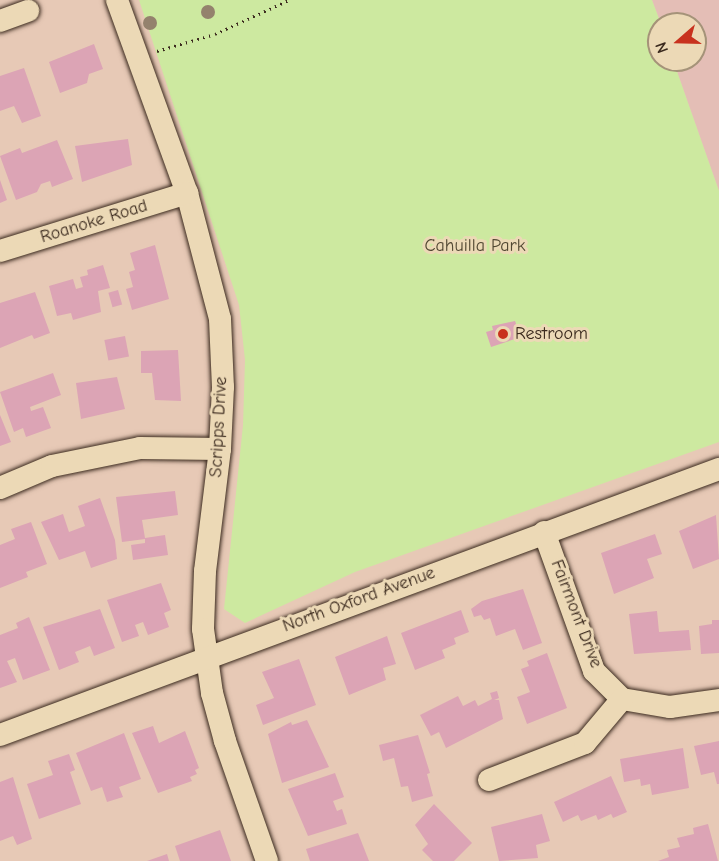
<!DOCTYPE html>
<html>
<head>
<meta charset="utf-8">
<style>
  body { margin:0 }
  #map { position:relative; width:719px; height:861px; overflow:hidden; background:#e7c9b6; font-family:"Comic Neue",sans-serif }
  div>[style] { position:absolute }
  .built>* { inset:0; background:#e4beb6 }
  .green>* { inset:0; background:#cde9a0 }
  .building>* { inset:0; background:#dca4b5; transform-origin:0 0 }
  .path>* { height:3px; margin-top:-1.5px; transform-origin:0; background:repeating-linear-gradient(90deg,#3b2a1e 0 1.5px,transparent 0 6px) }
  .roads { filter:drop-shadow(0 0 2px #3b2a1e) drop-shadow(0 0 2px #3b2a1e) }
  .minor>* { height:22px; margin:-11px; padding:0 11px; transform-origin:11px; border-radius:11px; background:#ecd9b6 }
  .trees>* { width:14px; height:14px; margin:-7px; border-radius:50%; background:#94826d }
  .dots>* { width:16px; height:16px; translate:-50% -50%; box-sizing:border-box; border:3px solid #ecd9b6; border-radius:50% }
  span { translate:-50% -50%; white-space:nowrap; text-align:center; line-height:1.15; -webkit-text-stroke:6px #ecd9b6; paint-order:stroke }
  .street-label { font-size:18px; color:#3b2a1e }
  .park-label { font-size:18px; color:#514732 }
  .poi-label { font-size:18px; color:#3b2a1e }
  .left { translate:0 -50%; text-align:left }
  .north { position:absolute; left:647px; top:12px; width:60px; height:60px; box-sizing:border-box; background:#ecd9b6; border:2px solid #a59379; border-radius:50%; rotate:250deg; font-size:16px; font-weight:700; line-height:24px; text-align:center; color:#3b2a1e }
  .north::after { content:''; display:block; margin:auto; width:21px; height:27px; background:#c8321e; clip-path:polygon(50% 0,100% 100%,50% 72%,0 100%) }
</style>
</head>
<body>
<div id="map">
  <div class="built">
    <div style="clip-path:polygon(652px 0,719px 0,719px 191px,673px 60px,695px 60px,695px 24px,661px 24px)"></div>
  </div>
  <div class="green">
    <div style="clip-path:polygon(139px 0,652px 0,661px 24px,659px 60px,673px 60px,719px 191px,719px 442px,355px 572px,245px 623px,224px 609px,243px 425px,245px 360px,239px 305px)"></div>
  </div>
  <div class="building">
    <div style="clip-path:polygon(94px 44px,103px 69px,89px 74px,87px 83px,60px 93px,49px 62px)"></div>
    <div style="clip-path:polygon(24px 68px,41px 116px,22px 123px,14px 106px,0 111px,0 76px)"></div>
    <div style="clip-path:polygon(128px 139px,132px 165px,82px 182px,75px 146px)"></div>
    <div style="clip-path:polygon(57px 140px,73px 179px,52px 187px,50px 181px,41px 184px,37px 192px,16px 200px,0 156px,20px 148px,22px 153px)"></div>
    <div style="clip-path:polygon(0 180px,7px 200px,0 203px)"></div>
    <div style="clip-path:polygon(155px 245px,169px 299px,132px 310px,126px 289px,133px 287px,129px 272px,135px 270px,130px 253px)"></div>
    <div style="clip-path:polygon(103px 265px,110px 288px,98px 291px,101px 312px,73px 320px,71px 313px,57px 316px,49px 286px,73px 279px,76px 289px,83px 287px,80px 277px,88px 275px,87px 270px)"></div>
    <div style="left:118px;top:290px;width:15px;height:10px;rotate:74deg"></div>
    <div style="clip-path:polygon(35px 292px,50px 333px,34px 339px,32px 335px,0 348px,0 303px)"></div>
    <div style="clip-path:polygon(515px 321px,521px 337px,491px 347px,486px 332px,493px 330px,492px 326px)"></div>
    <div style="left:125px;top:336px;width:21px;height:21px;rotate:79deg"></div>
    <div style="clip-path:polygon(178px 350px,181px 401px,155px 400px,152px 373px,141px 373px,141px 351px)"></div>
    <div style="clip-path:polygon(53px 373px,61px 395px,30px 407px,31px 411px,43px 407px,51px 428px,26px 437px,23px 428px,14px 432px,0 392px)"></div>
    <div style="clip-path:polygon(117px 377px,125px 409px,81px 419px,76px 383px)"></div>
    <div style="clip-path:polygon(0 415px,11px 442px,0 446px)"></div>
    <div style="clip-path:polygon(175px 491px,178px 515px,142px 520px,145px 538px,165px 535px,168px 555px,133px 560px,131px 545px,145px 543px,145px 539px,122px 542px,116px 497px)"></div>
    <div style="clip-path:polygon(100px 498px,115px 540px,117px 559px,91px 568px,85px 551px,59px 560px,41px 522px,63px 514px,69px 532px,85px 526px,78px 506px)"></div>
    <div style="clip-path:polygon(716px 515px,719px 559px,693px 569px,679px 531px)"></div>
    <div style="clip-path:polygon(31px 522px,47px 564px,26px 572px,28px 577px,0 588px,0 545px,15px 539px,11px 529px)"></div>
    <div style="clip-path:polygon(655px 534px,662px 554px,647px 559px,654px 578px,614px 594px,601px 553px)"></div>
    <div style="clip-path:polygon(161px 583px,171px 610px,164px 613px,169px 627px,148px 635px,143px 622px,135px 625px,139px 636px,122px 642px,107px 600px)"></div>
    <div style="clip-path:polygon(523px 589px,542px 643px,523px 650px,515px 629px,496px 636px,490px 618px,484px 620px,481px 615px,474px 617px,471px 609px,482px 601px)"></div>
    <div style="clip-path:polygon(100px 609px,115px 648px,94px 656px,90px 646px,75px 652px,79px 662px,59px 670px,43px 627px)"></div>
    <div style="clip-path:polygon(461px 610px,469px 632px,454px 638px,456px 644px,442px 650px,445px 658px,415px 670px,401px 633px)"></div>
    <div style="clip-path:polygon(657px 611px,659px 632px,689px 630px,691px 650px,634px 654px,629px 614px)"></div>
    <div style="clip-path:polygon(29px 617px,50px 670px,23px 680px,15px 658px,7px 661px,17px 682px,0 688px,0 635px,18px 628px,16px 623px)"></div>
    <div style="clip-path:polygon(712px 620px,719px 620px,719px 653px,701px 654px,699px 626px,712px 624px)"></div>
    <div style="clip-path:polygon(387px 636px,396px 664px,383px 668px,386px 680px,349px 695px,335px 657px)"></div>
    <div style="clip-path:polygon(547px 653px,567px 708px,527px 724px,517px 697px,530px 692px,521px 669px,529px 666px,527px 661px)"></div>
    <div style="clip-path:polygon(299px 659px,316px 705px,263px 725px,256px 705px,274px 698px,262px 672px)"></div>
    <div style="clip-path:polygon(497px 691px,499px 698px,494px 700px,499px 700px,503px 719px,446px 748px,439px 732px,431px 736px,420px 715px,458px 696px,463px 706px,475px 700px,478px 706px,492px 699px,490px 693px)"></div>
    <div style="clip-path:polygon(307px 720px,329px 767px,282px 783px,268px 734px,291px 722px,292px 725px)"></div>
    <div style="clip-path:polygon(153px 726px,159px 743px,185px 731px,199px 768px,195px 770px,197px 774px,190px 777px,192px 781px,158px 793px,132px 733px)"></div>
    <div style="clip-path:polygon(124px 733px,141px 779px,119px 787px,123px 797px,107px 802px,102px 787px,91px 791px,76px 753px)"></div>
    <div style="clip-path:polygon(418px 735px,430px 773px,427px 774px,433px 796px,412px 802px,408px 786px,401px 787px,394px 758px,383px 761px,379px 745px)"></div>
    <div style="clip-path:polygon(719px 741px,719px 784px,717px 784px,714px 772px,701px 775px,694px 746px)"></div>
    <div style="clip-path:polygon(683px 748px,689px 788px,652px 795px,650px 784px,641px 786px,640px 779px,624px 782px,620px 759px)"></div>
    <div style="clip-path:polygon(69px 754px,75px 770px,70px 772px,81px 804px,39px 819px,27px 784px,53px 775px,48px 761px)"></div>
    <div style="clip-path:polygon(335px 773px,344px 797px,333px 801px,337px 811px,342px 809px,347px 824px,308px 836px,288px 789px)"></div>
    <div style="clip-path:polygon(611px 776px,627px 812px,613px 818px,611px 814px,598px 820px,596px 815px,581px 821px,578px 815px,563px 822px,554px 802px)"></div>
    <div style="clip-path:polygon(13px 777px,32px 839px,17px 845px,13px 836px,0 841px,0 782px)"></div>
    <div style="clip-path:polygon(434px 804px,472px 843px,454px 861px,433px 861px,422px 850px,428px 844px,415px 825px)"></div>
    <div style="clip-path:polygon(542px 814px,550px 841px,536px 845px,538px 858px,499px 861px,491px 827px)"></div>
    <div style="clip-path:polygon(708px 824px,718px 861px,658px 861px,669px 857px,667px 850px,680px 847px,677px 838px,694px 834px,693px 828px)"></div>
    <div style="clip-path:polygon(220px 830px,231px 861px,180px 861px,175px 846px)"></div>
    <div style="clip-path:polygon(358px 833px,369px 861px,310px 861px,306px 849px)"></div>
    <div style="clip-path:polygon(167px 854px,169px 861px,147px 861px)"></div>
  </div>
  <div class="path">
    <div style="left:157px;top:51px;width:60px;rotate:-16.3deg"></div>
    <div style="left:215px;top:34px;width:81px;rotate:-24.7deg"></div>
  </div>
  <div class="roads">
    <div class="minor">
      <div style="left:117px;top:0;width:205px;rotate:70.1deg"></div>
      <div style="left:187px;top:193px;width:130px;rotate:75.3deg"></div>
      <div style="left:220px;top:319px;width:68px;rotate:87.5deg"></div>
      <div style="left:223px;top:387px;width:62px;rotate:92.8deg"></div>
      <div style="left:220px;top:449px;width:123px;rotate:97deg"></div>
      <div style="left:205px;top:571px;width:58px;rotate:92deg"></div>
      <div style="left:203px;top:629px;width:65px;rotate:82deg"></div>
      <div style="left:212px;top:693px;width:50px;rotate:74.8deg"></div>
      <div style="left:225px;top:741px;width:127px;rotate:70.7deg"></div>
      <div style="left:0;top:21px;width:30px;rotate:-20deg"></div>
      <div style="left:0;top:251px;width:196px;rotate:-17.2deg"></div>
      <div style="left:0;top:488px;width:56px;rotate:-22.9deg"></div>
      <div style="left:52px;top:466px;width:90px;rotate:-11.6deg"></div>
      <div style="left:140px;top:448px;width:80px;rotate:0.7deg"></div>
      <div style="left:544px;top:532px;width:148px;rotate:70.2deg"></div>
      <div style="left:594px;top:671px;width:40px;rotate:45deg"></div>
      <div style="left:622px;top:699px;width:49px;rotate:9.5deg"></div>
      <div style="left:670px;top:707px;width:49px;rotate:-8.1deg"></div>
      <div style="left:0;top:735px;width:767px;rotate:-20.3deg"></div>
      <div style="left:489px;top:780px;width:103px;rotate:-21.1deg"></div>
      <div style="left:585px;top:743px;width:57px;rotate:-49.9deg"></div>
    </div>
  </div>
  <div class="trees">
    <div style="left:208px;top:12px"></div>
    <div style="left:150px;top:23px"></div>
  </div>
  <div class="dots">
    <div style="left:503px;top:334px;background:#c8321e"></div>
  </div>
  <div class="street-label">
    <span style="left:94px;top:222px;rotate:-17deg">Roanoke Road</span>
    <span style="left:219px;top:427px;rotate:-87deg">Scripps Drive</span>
    <span style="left:359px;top:600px;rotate:-20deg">North Oxford Avenue</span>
    <span style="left:576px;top:614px;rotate:69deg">Fairmont Drive</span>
  </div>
  <div class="park-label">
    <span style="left:475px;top:246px">Cahuilla Park</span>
  </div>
  <div class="poi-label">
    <span class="left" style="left:515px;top:334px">Restroom</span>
  </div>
  <div class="north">N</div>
</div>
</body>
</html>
